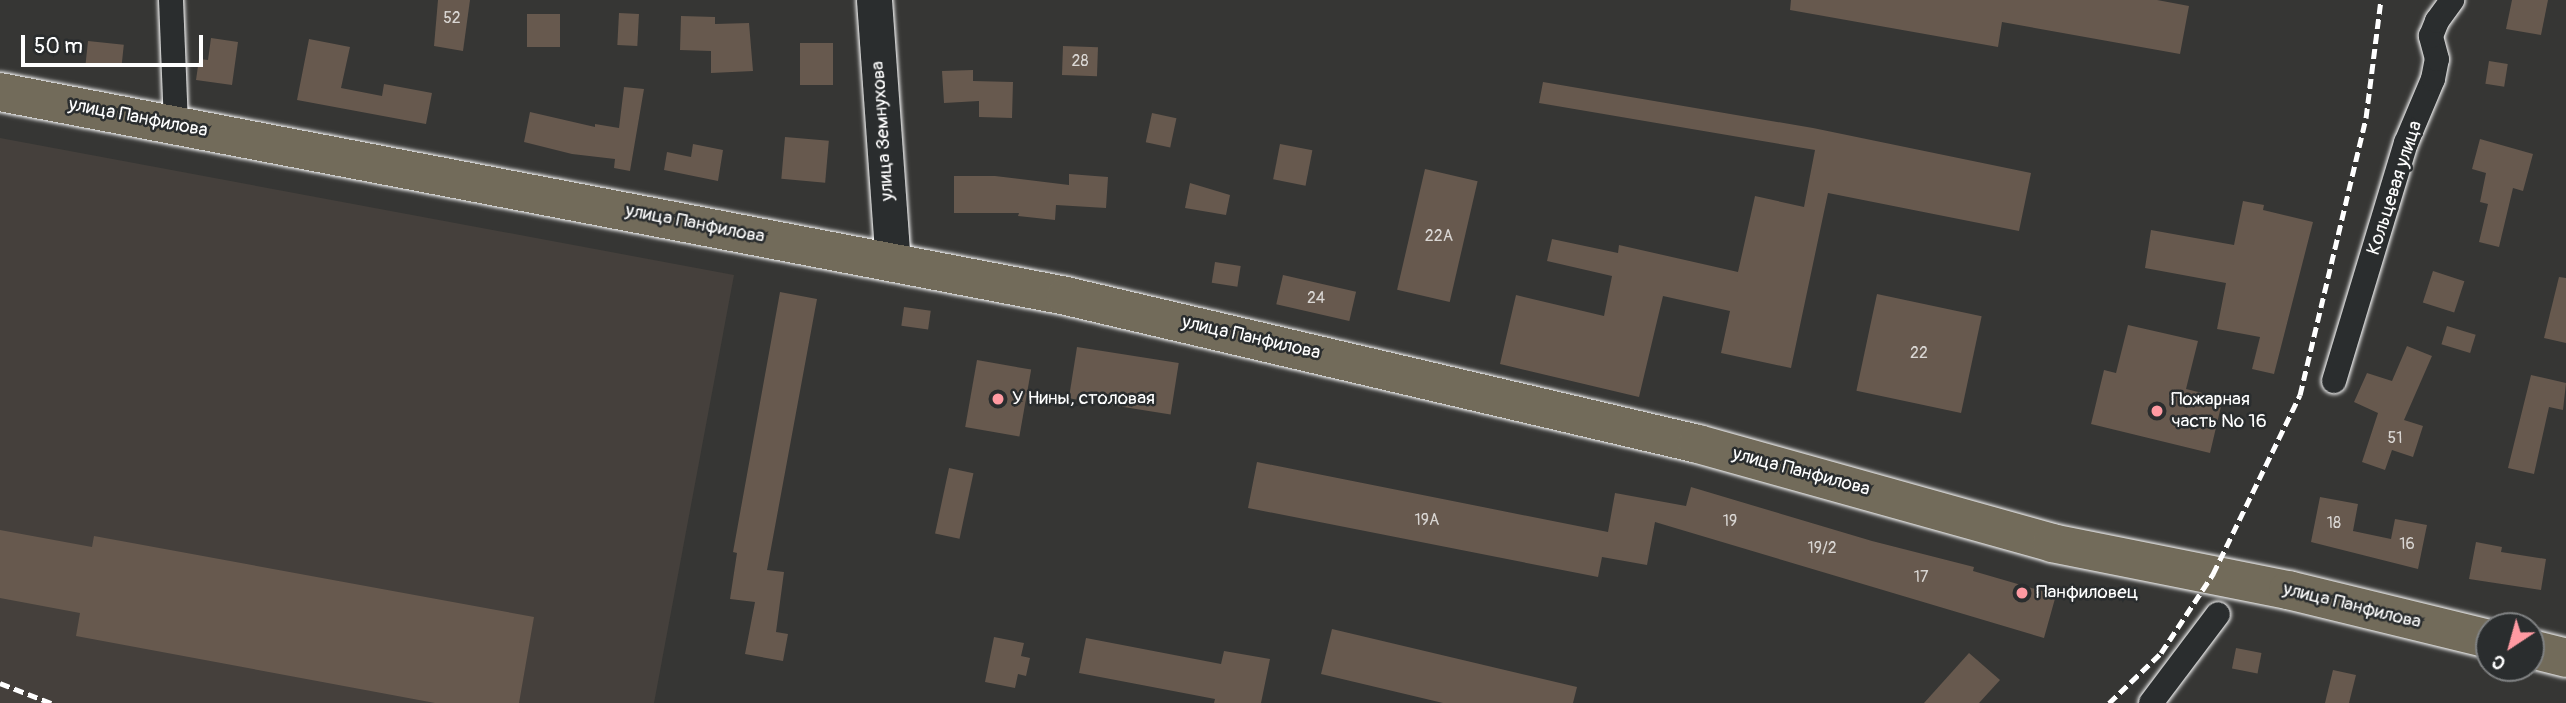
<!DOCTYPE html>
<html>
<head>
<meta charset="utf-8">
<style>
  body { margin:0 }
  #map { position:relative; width:2566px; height:703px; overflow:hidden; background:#363634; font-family:Pangolin,sans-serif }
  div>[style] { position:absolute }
  .built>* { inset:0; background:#45403c }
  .building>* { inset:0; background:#67594e; transform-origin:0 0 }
  .roads { filter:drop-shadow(0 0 2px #fff) drop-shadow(0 0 2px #fff) }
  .street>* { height:24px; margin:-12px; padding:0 12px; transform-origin:12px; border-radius:12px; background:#2a2d2e }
  .secondary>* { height:35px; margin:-17.5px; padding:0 17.5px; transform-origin:17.5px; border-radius:17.5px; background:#2a2d2e }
  .primary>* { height:38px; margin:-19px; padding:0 19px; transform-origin:19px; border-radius:19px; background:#726b5a }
  .rail>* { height:5px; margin-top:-2.5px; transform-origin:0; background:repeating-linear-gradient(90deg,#fff 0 10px,transparent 0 15px) }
  .dots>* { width:19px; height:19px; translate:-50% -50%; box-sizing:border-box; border:4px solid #2a2d2e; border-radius:50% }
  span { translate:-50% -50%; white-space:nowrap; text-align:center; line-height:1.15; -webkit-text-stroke:5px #2a2d2e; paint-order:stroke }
  .number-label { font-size:16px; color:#d9d6d3 }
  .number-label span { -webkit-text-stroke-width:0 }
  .street-label { font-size:19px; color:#fff }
  .poi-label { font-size:19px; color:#fff }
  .left { translate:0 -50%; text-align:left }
  .north { position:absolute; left:2475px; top:612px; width:70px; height:70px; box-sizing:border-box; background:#2a2d2e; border:2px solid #7f8182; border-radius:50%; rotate:216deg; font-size:19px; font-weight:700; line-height:28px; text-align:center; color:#fff }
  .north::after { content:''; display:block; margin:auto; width:24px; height:32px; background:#ff9aa2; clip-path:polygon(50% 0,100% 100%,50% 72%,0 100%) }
  .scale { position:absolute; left:21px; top:35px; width:182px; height:32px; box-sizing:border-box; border:4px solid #fff; border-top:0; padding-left:9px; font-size:21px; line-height:24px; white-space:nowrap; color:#fff; -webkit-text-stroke:5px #2a2d2e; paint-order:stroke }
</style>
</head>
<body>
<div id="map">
  <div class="built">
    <div style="clip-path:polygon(0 138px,734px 275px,654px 703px,0 703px)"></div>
  </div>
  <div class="building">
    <div style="clip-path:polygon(438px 0,470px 0,463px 51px,434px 46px)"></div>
    <div style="clip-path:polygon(1791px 0,2157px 0,2189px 6px,2180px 54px,2002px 22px,1998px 47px,1790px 10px)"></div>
    <div style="clip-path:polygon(2512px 0,2548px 0,2541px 35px,2506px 29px)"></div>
    <div style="left:619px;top:13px;width:20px;height:32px;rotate:3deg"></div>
    <div style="left:527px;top:14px;width:33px;height:33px"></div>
    <div style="clip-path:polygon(681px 16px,715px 17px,715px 24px,749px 23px,753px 71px,711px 73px,711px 51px,680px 50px)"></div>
    <div style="clip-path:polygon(211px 38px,238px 42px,232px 85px,196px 80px,199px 59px,208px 60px)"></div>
    <div style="clip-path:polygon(309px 39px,350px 47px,341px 88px,382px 96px,384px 84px,432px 93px,426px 124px,297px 100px)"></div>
    <div style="left:88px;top:41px;width:36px;height:22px;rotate:6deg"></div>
    <div style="left:800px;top:43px;width:33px;height:42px"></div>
    <div style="left:1063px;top:46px;width:35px;height:29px;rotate:2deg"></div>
    <div style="left:2489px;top:61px;width:19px;height:23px;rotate:9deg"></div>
    <div style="clip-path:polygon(973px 70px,973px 81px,1013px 82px,1012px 118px,979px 117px,979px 101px,944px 103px,942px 71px)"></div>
    <div style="clip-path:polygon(1543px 82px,1813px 128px,2031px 173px,2019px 231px,1828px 193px,1791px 368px,1721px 353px,1730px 311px,1663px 296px,1639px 397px,1500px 364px,1516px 295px,1604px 316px,1612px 276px,1547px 261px,1552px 239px,1618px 253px,1619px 245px,1738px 272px,1755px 196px,1804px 207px,1815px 150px,1539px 103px)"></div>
    <div style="clip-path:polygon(624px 87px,644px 89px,630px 171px,614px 168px,615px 159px,572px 154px,524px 142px,530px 112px,595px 127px,595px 124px,619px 128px)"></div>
    <div style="left:1152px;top:113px;width:25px;height:30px;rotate:12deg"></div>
    <div style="left:785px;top:137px;width:44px;height:42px;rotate:5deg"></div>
    <div style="clip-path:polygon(2480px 139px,2533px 154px,2523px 191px,2513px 188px,2499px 247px,2479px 242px,2488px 204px,2480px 202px,2486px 173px,2472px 169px)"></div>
    <div style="clip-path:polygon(693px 144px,723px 150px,718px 181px,664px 170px,667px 152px,691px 157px)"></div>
    <div style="left:1280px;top:144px;width:33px;height:36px;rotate:11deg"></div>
    <div style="left:1425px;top:169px;width:54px;height:124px;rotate:13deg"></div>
    <div style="clip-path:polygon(1069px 174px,1108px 177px,1106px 208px,1056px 205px,1055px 220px,1018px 216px,1019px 213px,954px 213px,954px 176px,995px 176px,1069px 185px)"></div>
    <div style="clip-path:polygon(1190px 183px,1230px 195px,1226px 215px,1185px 208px)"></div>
    <div style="clip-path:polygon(2243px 201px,2264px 205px,2263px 210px,2313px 222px,2274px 374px,2252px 369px,2260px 337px,2217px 329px,2226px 283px,2145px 268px,2151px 230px,2234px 245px)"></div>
    <div style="left:1215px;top:262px;width:26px;height:21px;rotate:9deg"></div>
    <div style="left:2433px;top:271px;width:33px;height:33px;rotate:18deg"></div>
    <div style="left:1283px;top:275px;width:75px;height:30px;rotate:13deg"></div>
    <div style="clip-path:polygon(2559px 277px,2566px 278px,2566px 343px,2544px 338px)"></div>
    <div style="clip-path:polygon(780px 292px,817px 299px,767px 570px,784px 572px,776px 632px,788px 634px,783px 661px,745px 654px,755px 602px,730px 599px,737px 553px,733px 552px)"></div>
    <div style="left:1877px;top:294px;width:107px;height:99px;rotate:12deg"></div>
    <div style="left:904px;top:307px;width:27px;height:19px;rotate:8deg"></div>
    <div style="clip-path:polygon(2128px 325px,2198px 341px,2186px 389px,2223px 398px,2210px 453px,2091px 424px,2104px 370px,2116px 373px)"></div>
    <div style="left:2447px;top:326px;width:30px;height:19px;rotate:17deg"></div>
    <div style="clip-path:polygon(2407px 346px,2432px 356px,2404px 420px,2423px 426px,2413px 457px,2392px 450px,2385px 470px,2362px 462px,2378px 413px,2354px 402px,2367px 373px,2392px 381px)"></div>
    <div style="left:1077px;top:347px;width:103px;height:52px;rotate:9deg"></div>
    <div style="left:977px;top:360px;width:55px;height:68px;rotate:10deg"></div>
    <div style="clip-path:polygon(2531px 375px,2566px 383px,2563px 410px,2549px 407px,2534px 474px,2508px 468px)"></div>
    <div style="clip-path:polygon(1257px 462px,1608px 532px,1615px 493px,1686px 506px,1691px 487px,1872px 541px,1974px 567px,1973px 571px,2056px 595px,2044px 638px,1655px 522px,1647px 565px,1602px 557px,1598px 577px,1248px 508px)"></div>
    <div style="left:949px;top:468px;width:25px;height:67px;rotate:12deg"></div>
    <div style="clip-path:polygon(2320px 497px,2358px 504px,2353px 531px,2391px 539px,2395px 519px,2427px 525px,2418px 569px,2311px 542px)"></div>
    <div style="clip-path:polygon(0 530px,92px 547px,94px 536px,534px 617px,519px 703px,435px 703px,76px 636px,80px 613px,0 598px)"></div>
    <div style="clip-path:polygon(2476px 542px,2502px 547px,2501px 552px,2546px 559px,2541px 590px,2469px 579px)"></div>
    <div style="clip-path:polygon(1332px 629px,1577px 687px,1573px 703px,1443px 703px,1321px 674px)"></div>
    <div style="clip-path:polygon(994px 637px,1024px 643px,1021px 656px,1030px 658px,1026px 676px,1018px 674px,1015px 688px,985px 682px)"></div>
    <div style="clip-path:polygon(1086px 638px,1221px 664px,1224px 651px,1270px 659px,1261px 703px,1214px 703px,1215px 699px,1079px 673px)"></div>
    <div style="left:2236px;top:648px;width:26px;height:21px;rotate:11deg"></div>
    <div style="clip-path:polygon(1969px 653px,2000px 680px,1979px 703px,1924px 703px)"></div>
    <div style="clip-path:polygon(2333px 670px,2356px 675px,2349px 703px,2325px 703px)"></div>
  </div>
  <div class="roads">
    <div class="street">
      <div style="left:171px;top:0;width:125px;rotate:87.7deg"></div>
      <div style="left:2334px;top:381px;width:249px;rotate:-73.2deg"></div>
      <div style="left:2406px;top:143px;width:69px;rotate:-67.1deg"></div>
      <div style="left:2433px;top:79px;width:20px;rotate:-79deg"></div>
      <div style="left:2437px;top:59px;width:24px;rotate:-105deg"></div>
      <div style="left:2431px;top:36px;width:16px;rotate:-68deg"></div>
      <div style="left:2437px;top:21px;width:26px;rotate:-54deg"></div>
      <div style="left:2151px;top:703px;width:111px;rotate:-53deg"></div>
    </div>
    <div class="secondary">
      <div style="left:874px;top:0;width:263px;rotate:85.9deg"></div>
    </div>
    <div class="primary">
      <div style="left:0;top:92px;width:1085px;rotate:10.83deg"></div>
      <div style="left:1066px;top:296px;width:649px;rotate:13.18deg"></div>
      <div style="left:1698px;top:444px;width:368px;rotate:15.6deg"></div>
      <div style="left:2052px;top:543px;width:241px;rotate:11.3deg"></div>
      <div style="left:2288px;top:590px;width:207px;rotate:13.7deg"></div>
      <div style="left:2531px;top:649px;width:36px;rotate:14deg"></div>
    </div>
  </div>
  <div class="rail">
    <div style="left:0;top:683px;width:55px;rotate:21.4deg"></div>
    <div style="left:2109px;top:703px;width:72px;rotate:-43.9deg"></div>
    <div style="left:2161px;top:653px;width:95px;rotate:-56.6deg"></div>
    <div style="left:2213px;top:574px;width:199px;rotate:-64.1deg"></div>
    <div style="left:2300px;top:395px;width:285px;rotate:-76.6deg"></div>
    <div style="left:2366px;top:118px;width:119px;rotate:-82.8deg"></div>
  </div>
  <div class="dots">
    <div style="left:998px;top:399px;background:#ff9aa2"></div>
    <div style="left:2157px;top:411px;background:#ff9aa2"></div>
    <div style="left:2022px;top:593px;background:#ff9aa2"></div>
  </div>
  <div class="number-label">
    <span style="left:452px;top:18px">52</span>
    <span style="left:1080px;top:61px">28</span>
    <span style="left:1439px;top:236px">22А</span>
    <span style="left:1316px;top:298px">24</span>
    <span style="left:1919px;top:353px">22</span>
    <span style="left:2395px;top:438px">51</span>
    <span style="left:1427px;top:520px">19А</span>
    <span style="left:1730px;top:521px">19</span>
    <span style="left:2334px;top:523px">18</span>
    <span style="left:2407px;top:544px">16</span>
    <span style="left:1822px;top:548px">19/2</span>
    <span style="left:1921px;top:577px">17</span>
  </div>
  <div class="street-label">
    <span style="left:138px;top:118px;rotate:11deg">улица Панфилова</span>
    <span style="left:883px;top:131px;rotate:-94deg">улица Земнухова</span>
    <span style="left:2395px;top:188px;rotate:-72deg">Кольцевая улица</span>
    <span style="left:695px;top:224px;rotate:11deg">улица Панфилова</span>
    <span style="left:1251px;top:338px;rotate:13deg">улица Панфилова</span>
    <span style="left:1801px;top:472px;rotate:15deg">улица Панфилова</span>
    <span style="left:2352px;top:606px;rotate:14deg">улица Панфилова</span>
  </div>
  <div class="poi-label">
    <span class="left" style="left:1012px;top:399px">У Нины, столовая</span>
    <span class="left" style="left:2171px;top:411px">Пожарная<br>часть № 16</span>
    <span class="left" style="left:2036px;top:593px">Панфиловец</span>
  </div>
  <div class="north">С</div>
  <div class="scale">50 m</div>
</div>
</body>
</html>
